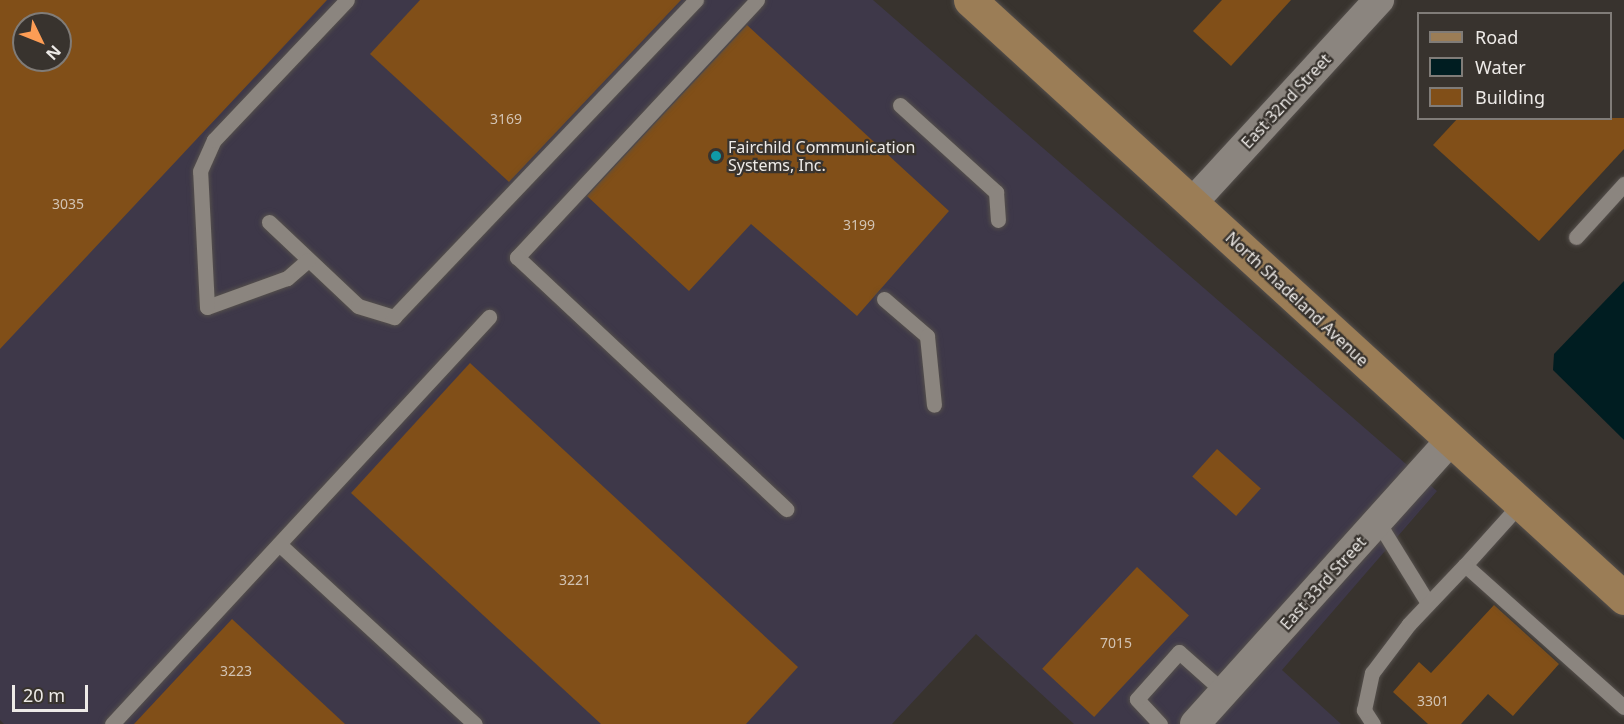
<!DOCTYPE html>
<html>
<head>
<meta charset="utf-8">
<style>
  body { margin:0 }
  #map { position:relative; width:1624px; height:724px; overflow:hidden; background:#38332e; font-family:"Noto Sans",sans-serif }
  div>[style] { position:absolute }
  .industrial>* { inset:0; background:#3e3849 }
  .water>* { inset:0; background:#001d21 }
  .building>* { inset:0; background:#814f18; transform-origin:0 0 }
  .roads { filter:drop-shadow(0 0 2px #55504c) drop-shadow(0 0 2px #55504c) }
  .service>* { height:15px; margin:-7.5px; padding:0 7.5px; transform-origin:7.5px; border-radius:7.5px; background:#8b857f }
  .minor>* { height:30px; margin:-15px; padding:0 15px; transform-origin:15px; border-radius:15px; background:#8b857f }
  .primary>* { height:33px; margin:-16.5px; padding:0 16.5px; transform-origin:16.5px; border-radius:16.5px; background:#9b7d56 }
  .dots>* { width:16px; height:16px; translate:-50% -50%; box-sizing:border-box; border:3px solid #38332e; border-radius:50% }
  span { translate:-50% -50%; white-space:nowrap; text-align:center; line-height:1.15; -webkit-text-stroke:4.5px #38332e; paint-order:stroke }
  .number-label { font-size:14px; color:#d2c3b3 }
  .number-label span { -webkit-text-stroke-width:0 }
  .street-label { font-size:16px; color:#edeae7 }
  .poi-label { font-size:16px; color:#edeae7 }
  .left { translate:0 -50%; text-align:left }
  .legend { position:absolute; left:1417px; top:12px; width:195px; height:108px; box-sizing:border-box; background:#38332e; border:2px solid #807c78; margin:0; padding:8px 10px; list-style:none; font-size:18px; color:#edeae7 }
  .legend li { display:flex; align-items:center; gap:12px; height:30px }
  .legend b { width:30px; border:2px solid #807c78 }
  .north { position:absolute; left:12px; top:12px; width:60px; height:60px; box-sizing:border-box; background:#38332e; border:2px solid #807c78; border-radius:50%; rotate:133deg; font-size:16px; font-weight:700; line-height:24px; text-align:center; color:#edeae7 }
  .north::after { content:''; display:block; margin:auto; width:21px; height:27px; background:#fd9d55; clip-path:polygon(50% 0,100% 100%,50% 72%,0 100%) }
  .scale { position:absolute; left:12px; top:685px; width:76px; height:27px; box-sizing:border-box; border:3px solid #edeae7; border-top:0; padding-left:8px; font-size:18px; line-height:21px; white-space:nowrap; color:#edeae7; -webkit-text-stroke:4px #38332e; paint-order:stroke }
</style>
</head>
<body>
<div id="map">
  <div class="industrial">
    <div style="clip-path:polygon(evenodd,0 0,873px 0,1437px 491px,1282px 670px,1341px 724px,1074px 724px,976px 634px,892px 724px,4px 724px,0 720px,0 0,24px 24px,60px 24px,60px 60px,24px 60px,24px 24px)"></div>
  </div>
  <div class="water">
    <div style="clip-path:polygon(1624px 281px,1624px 440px,1553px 370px,1554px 354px)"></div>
  </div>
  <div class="building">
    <div style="clip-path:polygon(evenodd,0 0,327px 0,0 349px,0 0,24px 24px,60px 24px,60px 60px,24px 60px,24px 24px)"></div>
    <div style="clip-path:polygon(420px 0,681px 0,509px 182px,370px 54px)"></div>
    <div style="clip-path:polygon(1222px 0,1291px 0,1231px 66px,1193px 31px)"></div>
    <div style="clip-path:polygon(747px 25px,949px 211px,857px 316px,751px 224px,689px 291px,587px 196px)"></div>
    <div style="clip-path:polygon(1458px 118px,1624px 118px,1624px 149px,1539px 241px,1433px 145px)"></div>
    <div style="clip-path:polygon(470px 363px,798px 667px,746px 724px,601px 724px,351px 493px)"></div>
    <div style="left:1217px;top:449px;width:59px;height:37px;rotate:42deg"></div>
    <div style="left:1137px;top:567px;width:71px;height:139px;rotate:43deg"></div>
    <div style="clip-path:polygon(1494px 605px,1559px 664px,1513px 716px,1488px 694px,1461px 724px,1428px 724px,1393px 692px,1419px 662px,1431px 673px)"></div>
    <div style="clip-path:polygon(232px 619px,345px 724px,134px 724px)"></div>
  </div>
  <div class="roads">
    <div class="service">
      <div style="left:757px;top:0;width:352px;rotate:133deg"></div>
      <div style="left:517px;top:257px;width:369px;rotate:43.1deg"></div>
      <div style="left:900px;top:105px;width:130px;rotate:42.2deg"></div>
      <div style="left:996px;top:192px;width:28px;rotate:86deg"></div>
      <div style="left:269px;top:222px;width:122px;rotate:43.3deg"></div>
      <div style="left:358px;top:306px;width:38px;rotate:17deg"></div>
      <div style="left:394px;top:317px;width:438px;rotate:-46.4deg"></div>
      <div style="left:1576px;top:237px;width:72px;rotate:-47.8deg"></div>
      <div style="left:308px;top:260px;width:28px;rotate:139deg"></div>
      <div style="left:287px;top:278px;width:85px;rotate:160.1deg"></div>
      <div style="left:207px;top:307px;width:136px;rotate:-92.9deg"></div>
      <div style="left:200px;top:171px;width:34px;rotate:-66deg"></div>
      <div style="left:214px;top:140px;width:193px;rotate:-46.5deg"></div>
      <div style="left:884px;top:299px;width:57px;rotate:40.7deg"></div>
      <div style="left:927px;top:336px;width:69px;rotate:84.2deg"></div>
      <div style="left:1520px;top:504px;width:82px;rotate:132deg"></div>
      <div style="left:1465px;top:565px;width:213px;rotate:41.8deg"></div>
      <div style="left:1378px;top:522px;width:95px;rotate:58.3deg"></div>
      <div style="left:279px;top:544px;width:266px;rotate:42.6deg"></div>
      <div style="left:112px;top:724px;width:555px;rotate:-47.19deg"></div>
      <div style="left:1160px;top:724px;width:34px;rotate:-133deg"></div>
      <div style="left:1137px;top:699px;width:63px;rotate:-48.2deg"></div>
      <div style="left:1179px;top:652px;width:60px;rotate:41.6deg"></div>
      <div style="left:1373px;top:724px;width:17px;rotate:-123deg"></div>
      <div style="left:1364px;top:710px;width:38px;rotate:-78deg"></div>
      <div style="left:1372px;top:673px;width:61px;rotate:-52.9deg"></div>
      <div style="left:1409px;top:624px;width:81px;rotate:-46.5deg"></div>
    </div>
    <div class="minor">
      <div style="left:1193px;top:202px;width:275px;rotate:-47.4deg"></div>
      <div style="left:1195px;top:724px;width:381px;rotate:-48deg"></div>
    </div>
    <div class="primary">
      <div style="left:970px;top:0;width:886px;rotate:42.44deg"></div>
    </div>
  </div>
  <div class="dots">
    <div style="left:716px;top:156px;background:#0f9aa8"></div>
  </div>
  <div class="number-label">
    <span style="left:506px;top:119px">3169</span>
    <span style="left:68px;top:204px">3035</span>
    <span style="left:859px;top:225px">3199</span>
    <span style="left:575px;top:580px">3221</span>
    <span style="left:1116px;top:643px">7015</span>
    <span style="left:236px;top:671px">3223</span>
    <span style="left:1433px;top:701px">3301</span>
  </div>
  <div class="street-label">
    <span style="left:1286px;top:101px;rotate:-47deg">East 32nd Street</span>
    <span style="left:1297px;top:299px;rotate:43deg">North Shadeland Avenue</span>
    <span style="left:1323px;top:583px;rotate:-48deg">East 33rd Street</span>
  </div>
  <div class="poi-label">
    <span class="left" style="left:728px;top:156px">Fairchild Communication<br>Systems, Inc.</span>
  </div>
  <ul class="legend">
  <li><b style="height:8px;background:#9b7d56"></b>Road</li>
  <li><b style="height:16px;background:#001d21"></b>Water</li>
  <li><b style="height:16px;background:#814f18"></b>Building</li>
  </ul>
  <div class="north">N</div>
  <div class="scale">20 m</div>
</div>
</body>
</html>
